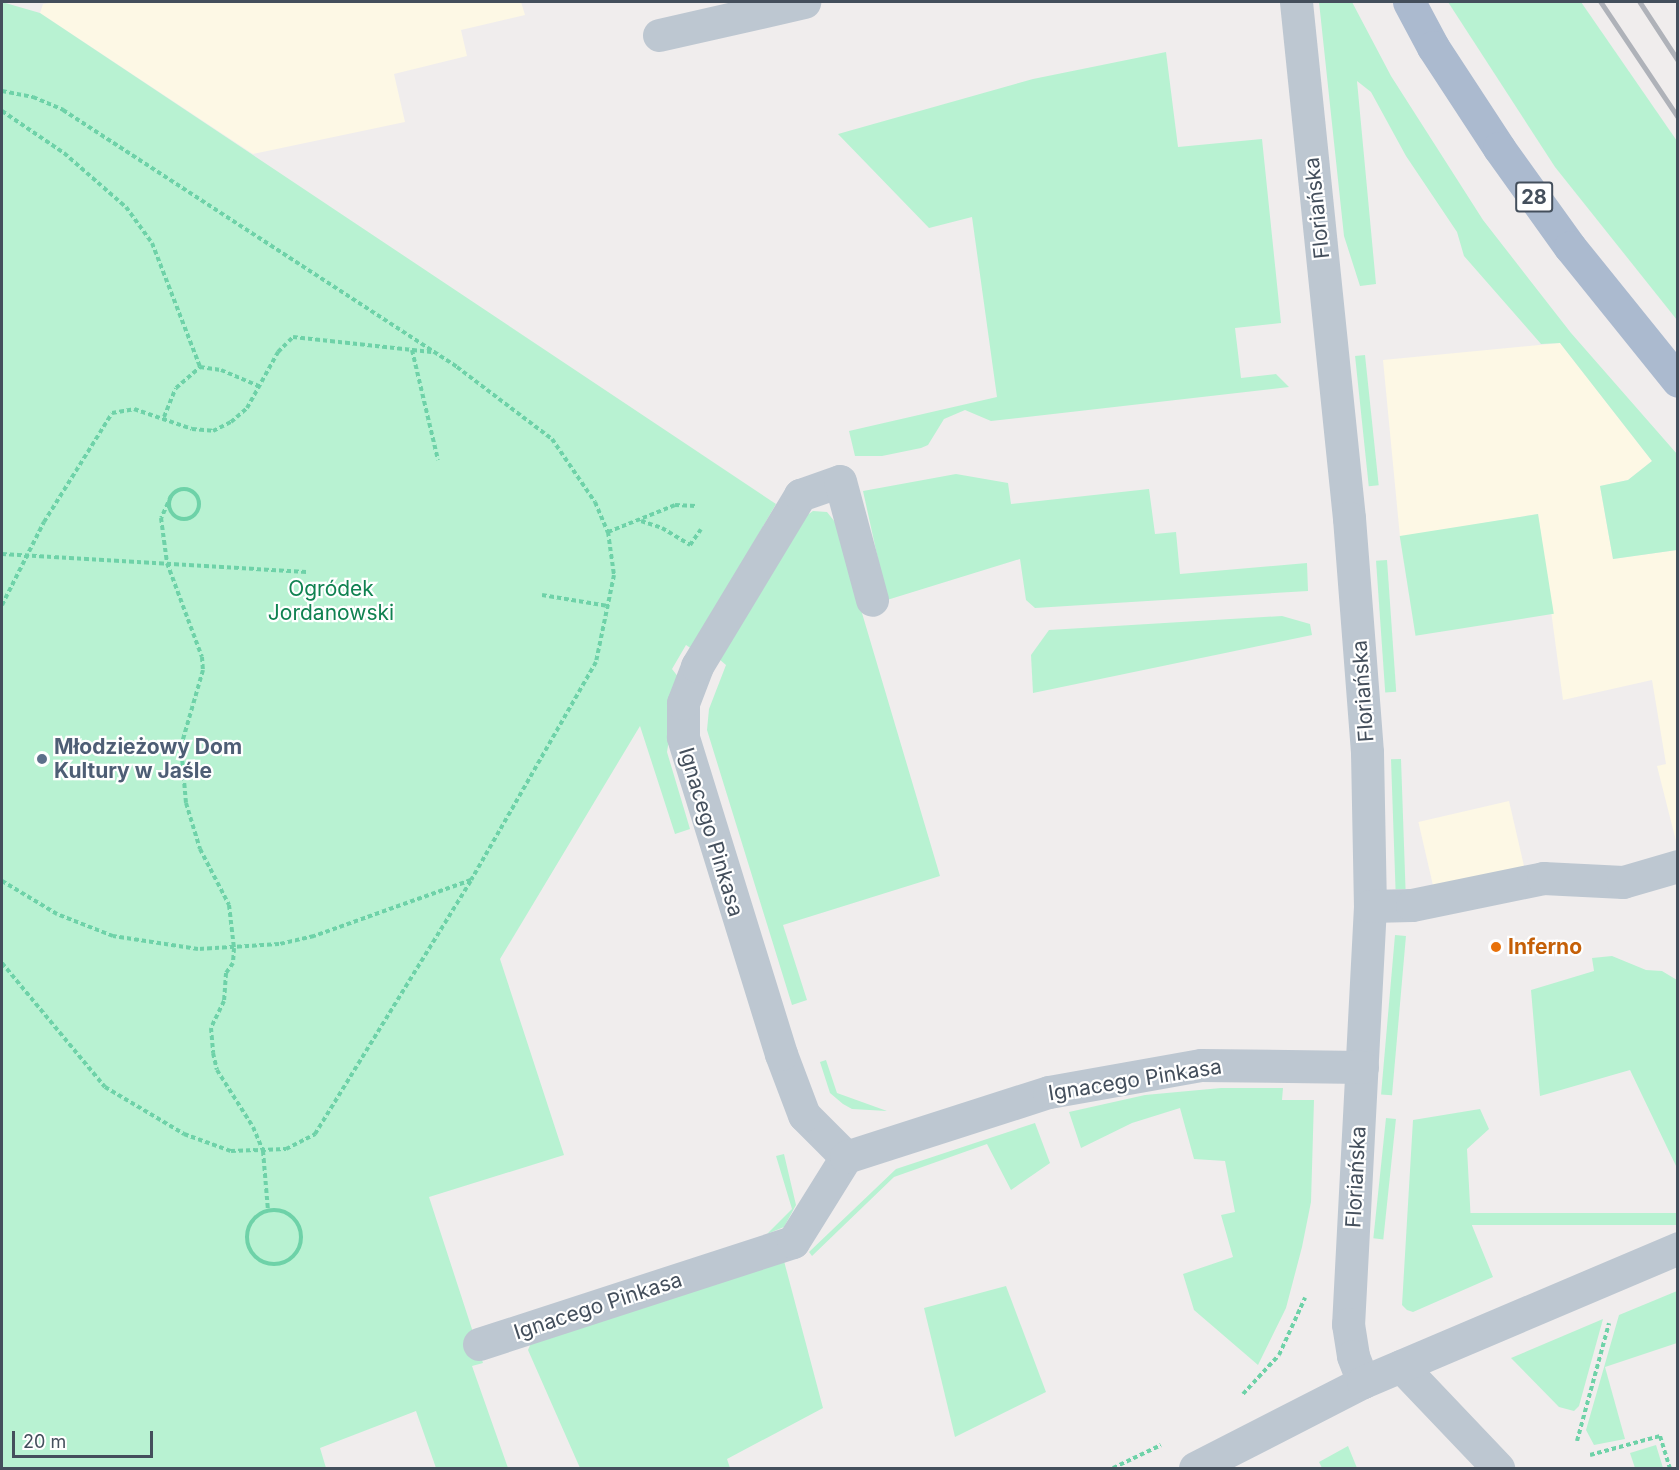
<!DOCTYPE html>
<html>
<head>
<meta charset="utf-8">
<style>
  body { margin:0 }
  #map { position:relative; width:1679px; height:1470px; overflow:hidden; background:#f0eded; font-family:Inter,sans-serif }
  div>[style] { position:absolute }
  .commercial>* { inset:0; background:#fdf8e5; transform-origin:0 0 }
  .green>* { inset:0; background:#b8f2d2; transform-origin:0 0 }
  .path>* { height:4px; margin-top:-2px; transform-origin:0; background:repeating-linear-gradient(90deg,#6ed2a8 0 4.5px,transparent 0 7.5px) }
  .path>.ring { margin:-2px; padding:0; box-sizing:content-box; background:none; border:4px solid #6ed2a8; border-radius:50% }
  .minor>* { height:33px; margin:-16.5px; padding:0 16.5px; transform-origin:16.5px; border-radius:16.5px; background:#bdc7d1 }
  .major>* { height:33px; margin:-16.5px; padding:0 16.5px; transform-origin:16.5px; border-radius:16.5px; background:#abbacf }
  .rail>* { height:4.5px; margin:-2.25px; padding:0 2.25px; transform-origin:2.25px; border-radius:2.25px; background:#afb2b9 }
  .dots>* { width:16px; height:16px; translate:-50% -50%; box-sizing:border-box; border:3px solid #fff; border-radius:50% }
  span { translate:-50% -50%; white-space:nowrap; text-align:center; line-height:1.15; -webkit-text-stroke:4.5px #fff; paint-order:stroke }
  .shield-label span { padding:2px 4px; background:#fff; border:2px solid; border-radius:4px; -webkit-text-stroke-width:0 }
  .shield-label { font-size:20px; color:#444f5c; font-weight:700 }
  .street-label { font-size:21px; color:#444f5c }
  .park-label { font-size:21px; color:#108251 }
  .service-label { font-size:21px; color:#4e5e75; font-weight:700 }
  .left { translate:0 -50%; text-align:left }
  .food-label { font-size:21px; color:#c56008; font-weight:700 }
  .frame { position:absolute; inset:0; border:3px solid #444f5c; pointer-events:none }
  .scale { position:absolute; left:12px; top:1431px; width:141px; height:27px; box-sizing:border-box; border:3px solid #444f5c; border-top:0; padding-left:8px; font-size:18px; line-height:21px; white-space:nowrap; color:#444f5c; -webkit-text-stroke:4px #fff; paint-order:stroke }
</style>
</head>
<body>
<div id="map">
  <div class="commercial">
    <div style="clip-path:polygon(55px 2px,521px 2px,525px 15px,461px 30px,467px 56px,394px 74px,405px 122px,253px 154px,40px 13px,43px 4px)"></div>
    <div style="clip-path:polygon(1560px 343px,1652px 461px,1628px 480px,1600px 486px,1613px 559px,1677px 550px,1677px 845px,1657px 766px,1666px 764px,1652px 680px,1563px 700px,1538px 514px,1400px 537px,1383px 360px)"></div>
    <div style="left:1509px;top:801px;width:70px;height:93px;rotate:77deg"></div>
  </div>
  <div class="green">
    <div style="clip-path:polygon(2px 2px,40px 13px,776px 504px,692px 649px,686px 645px,672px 669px,679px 678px,667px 752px,690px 829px,675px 834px,640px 726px,500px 959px,564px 1155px,429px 1197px,483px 1363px,472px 1366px,508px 1468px,436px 1468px,416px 1411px,320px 1448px,326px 1468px,2px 1468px)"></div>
    <div style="clip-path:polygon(1319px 2px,1352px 2px,1391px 76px,1483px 220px,1571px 333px,1677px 454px,1677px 550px,1613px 559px,1600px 486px,1628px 480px,1652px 461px,1560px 343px,1541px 344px,1464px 256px,1457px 232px,1406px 156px,1371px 92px,1357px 81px,1376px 284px,1360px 286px,1344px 236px)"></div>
    <div style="clip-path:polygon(1448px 2px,1581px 2px,1677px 141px,1677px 320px,1555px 167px)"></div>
    <div style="clip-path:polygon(1166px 52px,1178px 147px,1262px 139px,1281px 323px,1235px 328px,1241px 378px,1276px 374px,1289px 387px,991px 421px,965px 410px,944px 419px,928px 445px,921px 448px,882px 456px,855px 456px,849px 431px,997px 397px,972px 217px,929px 228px,838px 134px,1033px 79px)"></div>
    <div style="left:1365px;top:355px;width:131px;height:10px;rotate:84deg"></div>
    <div style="clip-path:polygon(956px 474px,1008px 483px,1011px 504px,1149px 489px,1155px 534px,1176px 532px,1180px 574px,1307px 563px,1308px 591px,1035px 608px,1026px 600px,1020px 559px,887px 600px,863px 491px)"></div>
    <div style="clip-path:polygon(813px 511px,827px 512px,835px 522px,940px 876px,783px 925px,807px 1000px,792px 1005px,707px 730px,709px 709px,726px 665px,719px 659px,803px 518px)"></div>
    <div style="left:1538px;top:514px;width:101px;height:140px;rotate:81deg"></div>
    <div style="left:1387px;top:560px;width:132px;height:11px;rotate:86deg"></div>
    <div style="clip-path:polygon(1282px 616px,1310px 624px,1312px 635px,1033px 693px,1031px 655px,1049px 630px)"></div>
    <div style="left:1401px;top:759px;width:130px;height:10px;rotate:88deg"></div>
    <div style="left:1395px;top:935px;width:11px;height:160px;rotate:5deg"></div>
    <div style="clip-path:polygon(1612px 956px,1646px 970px,1662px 971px,1677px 980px,1677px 1168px,1630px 1070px,1540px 1096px,1531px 990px,1594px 971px,1592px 958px)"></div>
    <div style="clip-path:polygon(826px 1060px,837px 1093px,887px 1111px,852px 1109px,843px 1104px,830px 1093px,820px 1062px)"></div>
    <div style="clip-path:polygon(1221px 1088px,1283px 1088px,1282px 1100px,1314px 1100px,1311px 1202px,1302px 1247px,1286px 1308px,1258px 1365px,1194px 1310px,1183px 1274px,1233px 1257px,1221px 1215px,1235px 1212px,1225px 1161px,1194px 1159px,1180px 1108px,1132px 1123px,1081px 1148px,1069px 1112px,1145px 1095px)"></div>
    <div style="clip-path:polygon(1480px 1109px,1489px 1129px,1467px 1149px,1471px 1223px,1493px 1277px,1413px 1312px,1407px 1310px,1402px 1305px,1413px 1120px)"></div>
    <div style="left:1386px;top:1118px;width:10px;height:121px;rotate:6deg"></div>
    <div style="clip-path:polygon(1035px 1123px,1050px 1163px,1011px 1190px,987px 1144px,894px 1177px,812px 1256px,809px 1252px,896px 1169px)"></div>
    <div style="clip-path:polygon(784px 1154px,796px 1205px,784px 1227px,767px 1234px,792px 1209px,776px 1156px)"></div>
    <div style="left:1677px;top:1213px;width:12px;height:261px;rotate:90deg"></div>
    <div style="clip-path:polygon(784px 1261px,823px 1408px,727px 1459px,730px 1468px,580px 1468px,528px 1350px,531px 1343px)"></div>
    <div style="clip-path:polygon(1006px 1286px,1046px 1392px,955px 1437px,924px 1308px)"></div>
    <div style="clip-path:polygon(1677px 1291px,1677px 1343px,1605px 1367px,1625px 1439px,1594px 1445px,1586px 1430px,1619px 1315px)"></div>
    <div style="clip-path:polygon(1603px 1319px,1579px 1406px,1574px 1411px,1559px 1407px,1511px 1358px)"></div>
    <div style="clip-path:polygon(1656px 1445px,1663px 1468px,1635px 1468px,1630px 1453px)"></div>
    <div style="clip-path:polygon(1348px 1446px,1357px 1468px,1322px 1468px,1319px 1462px)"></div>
  </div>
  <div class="path">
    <div style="left:2px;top:91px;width:32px;rotate:11deg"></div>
    <div style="left:33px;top:97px;width:33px;rotate:23deg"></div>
    <div style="left:63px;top:110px;width:470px;rotate:33.1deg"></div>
    <div style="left:457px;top:367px;width:119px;rotate:37.2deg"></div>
    <div style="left:552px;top:439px;width:76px;rotate:55.7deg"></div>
    <div style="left:595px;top:502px;width:33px;rotate:67deg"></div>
    <div style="left:608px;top:532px;width:43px;rotate:82.1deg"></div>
    <div style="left:614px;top:575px;width:89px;rotate:101.7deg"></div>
    <div style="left:596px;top:662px;width:251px;rotate:119.8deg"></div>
    <div style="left:471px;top:880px;width:167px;rotate:160.4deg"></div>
    <div style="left:314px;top:936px;width:36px;rotate:167deg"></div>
    <div style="left:279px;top:944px;width:81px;rotate:176.5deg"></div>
    <div style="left:198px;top:949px;width:86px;rotate:-171.3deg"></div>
    <div style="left:113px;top:936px;width:60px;rotate:-158.6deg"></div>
    <div style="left:57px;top:914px;width:64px;rotate:-149deg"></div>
    <div style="left:2px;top:111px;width:75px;rotate:34.1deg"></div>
    <div style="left:64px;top:153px;width:82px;rotate:41.1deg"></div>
    <div style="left:126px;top:207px;width:44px;rotate:54.2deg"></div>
    <div style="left:152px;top:243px;width:133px;rotate:68.8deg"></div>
    <div style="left:412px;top:350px;width:113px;rotate:76.7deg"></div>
    <div style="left:164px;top:417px;width:31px;rotate:-68deg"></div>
    <div style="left:176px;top:388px;width:32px;rotate:-41deg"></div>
    <div style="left:200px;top:367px;width:21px;rotate:8deg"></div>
    <div style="left:221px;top:370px;width:43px;rotate:23deg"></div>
    <div class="ring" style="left:169px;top:489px;width:26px;height:26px"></div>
    <div style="left:171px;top:496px;width:24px;rotate:114deg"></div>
    <div style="left:161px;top:518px;width:45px;rotate:82.4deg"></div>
    <div style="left:167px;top:563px;width:100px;rotate:69.6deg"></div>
    <div style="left:202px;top:657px;width:13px;rotate:86deg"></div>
    <div style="left:203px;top:670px;width:79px;rotate:106.1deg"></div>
    <div style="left:181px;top:746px;width:57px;rotate:85deg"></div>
    <div style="left:186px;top:803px;width:48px;rotate:73.1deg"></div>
    <div style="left:200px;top:849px;width:63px;rotate:62.6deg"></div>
    <div style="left:229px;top:905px;width:43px;rotate:83.4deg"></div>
    <div style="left:234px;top:948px;width:15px;rotate:94deg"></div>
    <div style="left:233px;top:963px;width:12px;rotate:125deg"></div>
    <div style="left:226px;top:973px;width:28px;rotate:94deg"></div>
    <div style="left:224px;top:1001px;width:30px;rotate:116deg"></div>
    <div style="left:211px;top:1028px;width:25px;rotate:85deg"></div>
    <div style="left:213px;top:1053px;width:17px;rotate:77deg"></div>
    <div style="left:217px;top:1070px;width:67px;rotate:57.7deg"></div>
    <div style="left:253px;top:1127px;width:26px;rotate:67deg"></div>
    <div style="left:263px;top:1151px;width:60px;rotate:85.2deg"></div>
    <div style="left:641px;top:521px;width:22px;rotate:18deg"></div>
    <div style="left:662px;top:528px;width:33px;rotate:31deg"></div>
    <div style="left:690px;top:545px;width:19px;rotate:-55deg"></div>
    <div style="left:608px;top:532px;width:72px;rotate:-21.9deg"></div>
    <div style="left:675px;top:505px;width:21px;rotate:3deg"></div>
    <div style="left:2px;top:554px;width:305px;rotate:3.4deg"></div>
    <div style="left:542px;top:595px;width:67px;rotate:9.5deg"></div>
    <div style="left:2px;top:605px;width:93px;rotate:-63.2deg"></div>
    <div style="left:44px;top:522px;width:128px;rotate:-58deg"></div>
    <div style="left:112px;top:413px;width:22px;rotate:-10deg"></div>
    <div style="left:134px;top:409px;width:61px;rotate:19deg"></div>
    <div style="left:192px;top:429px;width:21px;rotate:5deg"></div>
    <div style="left:213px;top:431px;width:20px;rotate:-27deg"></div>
    <div style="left:231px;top:422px;width:21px;rotate:-41deg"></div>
    <div style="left:247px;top:408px;width:64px;rotate:-61deg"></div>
    <div style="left:278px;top:352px;width:21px;rotate:-45deg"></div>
    <div style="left:293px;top:337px;width:139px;rotate:6.2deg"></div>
    <div style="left:2px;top:963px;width:161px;rotate:50.3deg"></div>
    <div style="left:105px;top:1087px;width:92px;rotate:30.7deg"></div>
    <div style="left:184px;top:1134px;width:50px;rotate:19.9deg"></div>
    <div style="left:231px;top:1151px;width:55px;rotate:-2.1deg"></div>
    <div style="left:286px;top:1149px;width:33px;rotate:-27deg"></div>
    <div style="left:315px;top:1134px;width:298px;rotate:-58.4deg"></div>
    <div class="ring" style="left:247px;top:1210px;width:50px;height:50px"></div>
    <div style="left:1243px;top:1394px;width:53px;rotate:-47.3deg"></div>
    <div style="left:1279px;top:1355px;width:63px;rotate:-65.5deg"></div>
    <div style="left:1577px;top:1441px;width:122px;rotate:-74.8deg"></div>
    <div style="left:1590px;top:1455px;width:73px;rotate:-15.2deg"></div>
    <div style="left:1660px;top:1436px;width:34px;rotate:73deg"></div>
    <div style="left:1113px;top:1468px;width:53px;rotate:-25.6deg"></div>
  </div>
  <div class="minor">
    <div style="left:1296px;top:2px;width:519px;rotate:84.14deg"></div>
    <div style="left:1349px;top:518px;width:235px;rotate:85.6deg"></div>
    <div style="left:1367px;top:752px;width:154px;rotate:88.9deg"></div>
    <div style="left:1370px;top:906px;width:419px;rotate:93deg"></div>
    <div style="left:1348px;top:1324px;width:32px;rotate:81deg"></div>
    <div style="left:1353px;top:1356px;width:28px;rotate:69deg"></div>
    <div style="left:659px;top:35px;width:149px;rotate:-12.8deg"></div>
    <div style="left:1370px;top:906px;width:42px;rotate:-1.4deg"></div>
    <div style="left:1412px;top:905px;width:134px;rotate:-11.6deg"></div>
    <div style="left:1543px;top:878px;width:80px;rotate:2.9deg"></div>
    <div style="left:1623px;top:882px;width:57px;rotate:-16.2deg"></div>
    <div style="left:846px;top:1157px;width:59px;rotate:-135deg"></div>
    <div style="left:804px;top:1115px;width:65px;rotate:-110.7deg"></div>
    <div style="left:781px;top:1054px;width:332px;rotate:-107.2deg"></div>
    <div style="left:683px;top:737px;width:34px;rotate:-90deg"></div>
    <div style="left:683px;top:703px;width:40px;rotate:-69deg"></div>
    <div style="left:697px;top:666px;width:200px;rotate:-58.9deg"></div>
    <div style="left:800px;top:495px;width:42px;rotate:-19.3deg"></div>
    <div style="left:840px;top:481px;width:123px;rotate:74.9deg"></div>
    <div style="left:479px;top:1344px;width:330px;rotate:-18deg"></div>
    <div style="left:793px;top:1242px;width:100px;rotate:-58.1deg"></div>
    <div style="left:846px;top:1157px;width:213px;rotate:-17.8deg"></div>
    <div style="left:1049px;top:1092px;width:154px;rotate:-10.1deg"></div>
    <div style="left:1201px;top:1065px;width:161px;rotate:0.7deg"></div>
    <div style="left:1401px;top:1366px;width:141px;rotate:46.4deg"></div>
    <div style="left:1195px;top:1468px;width:189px;rotate:-27.1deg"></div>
    <div style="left:1363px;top:1382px;width:342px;rotate:-23deg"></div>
  </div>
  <div class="major">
    <div style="left:1409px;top:2px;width:51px;rotate:61.9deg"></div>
    <div style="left:1433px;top:47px;width:121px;rotate:56.8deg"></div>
    <div style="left:1499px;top:148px;width:122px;rotate:54.4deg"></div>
    <div style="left:1570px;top:247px;width:172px;rotate:51.1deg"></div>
  </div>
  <div class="rail">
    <div style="left:1601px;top:2px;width:138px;rotate:56.2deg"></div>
    <div style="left:1640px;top:2px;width:69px;rotate:56.8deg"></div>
  </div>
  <div class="dots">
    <div style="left:42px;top:759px;background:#5c6f8a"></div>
    <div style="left:1496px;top:947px;background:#e8710a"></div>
  </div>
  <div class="shield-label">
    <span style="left:1534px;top:197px">28</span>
  </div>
  <div class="street-label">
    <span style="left:1317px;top:208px;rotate:-96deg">Floriańska</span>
    <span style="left:1363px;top:691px;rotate:-94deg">Floriańska</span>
    <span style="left:711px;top:832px;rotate:73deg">Ignacego Pinkasa</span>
    <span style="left:1135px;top:1080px;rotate:-9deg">Ignacego Pinkasa</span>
    <span style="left:1356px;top:1177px;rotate:-87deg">Floriańska</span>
    <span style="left:598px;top:1306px;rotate:-18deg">Ignacego Pinkasa</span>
  </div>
  <div class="park-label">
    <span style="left:331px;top:601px">Ogródek<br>Jordanowski</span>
  </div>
  <div class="service-label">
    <span class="left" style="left:54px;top:759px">Młodzieżowy Dom<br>Kultury w Jaśle</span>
  </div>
  <div class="food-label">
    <span class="left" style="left:1508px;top:947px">Inferno</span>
  </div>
  <div class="frame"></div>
  <div class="scale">20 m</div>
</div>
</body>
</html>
